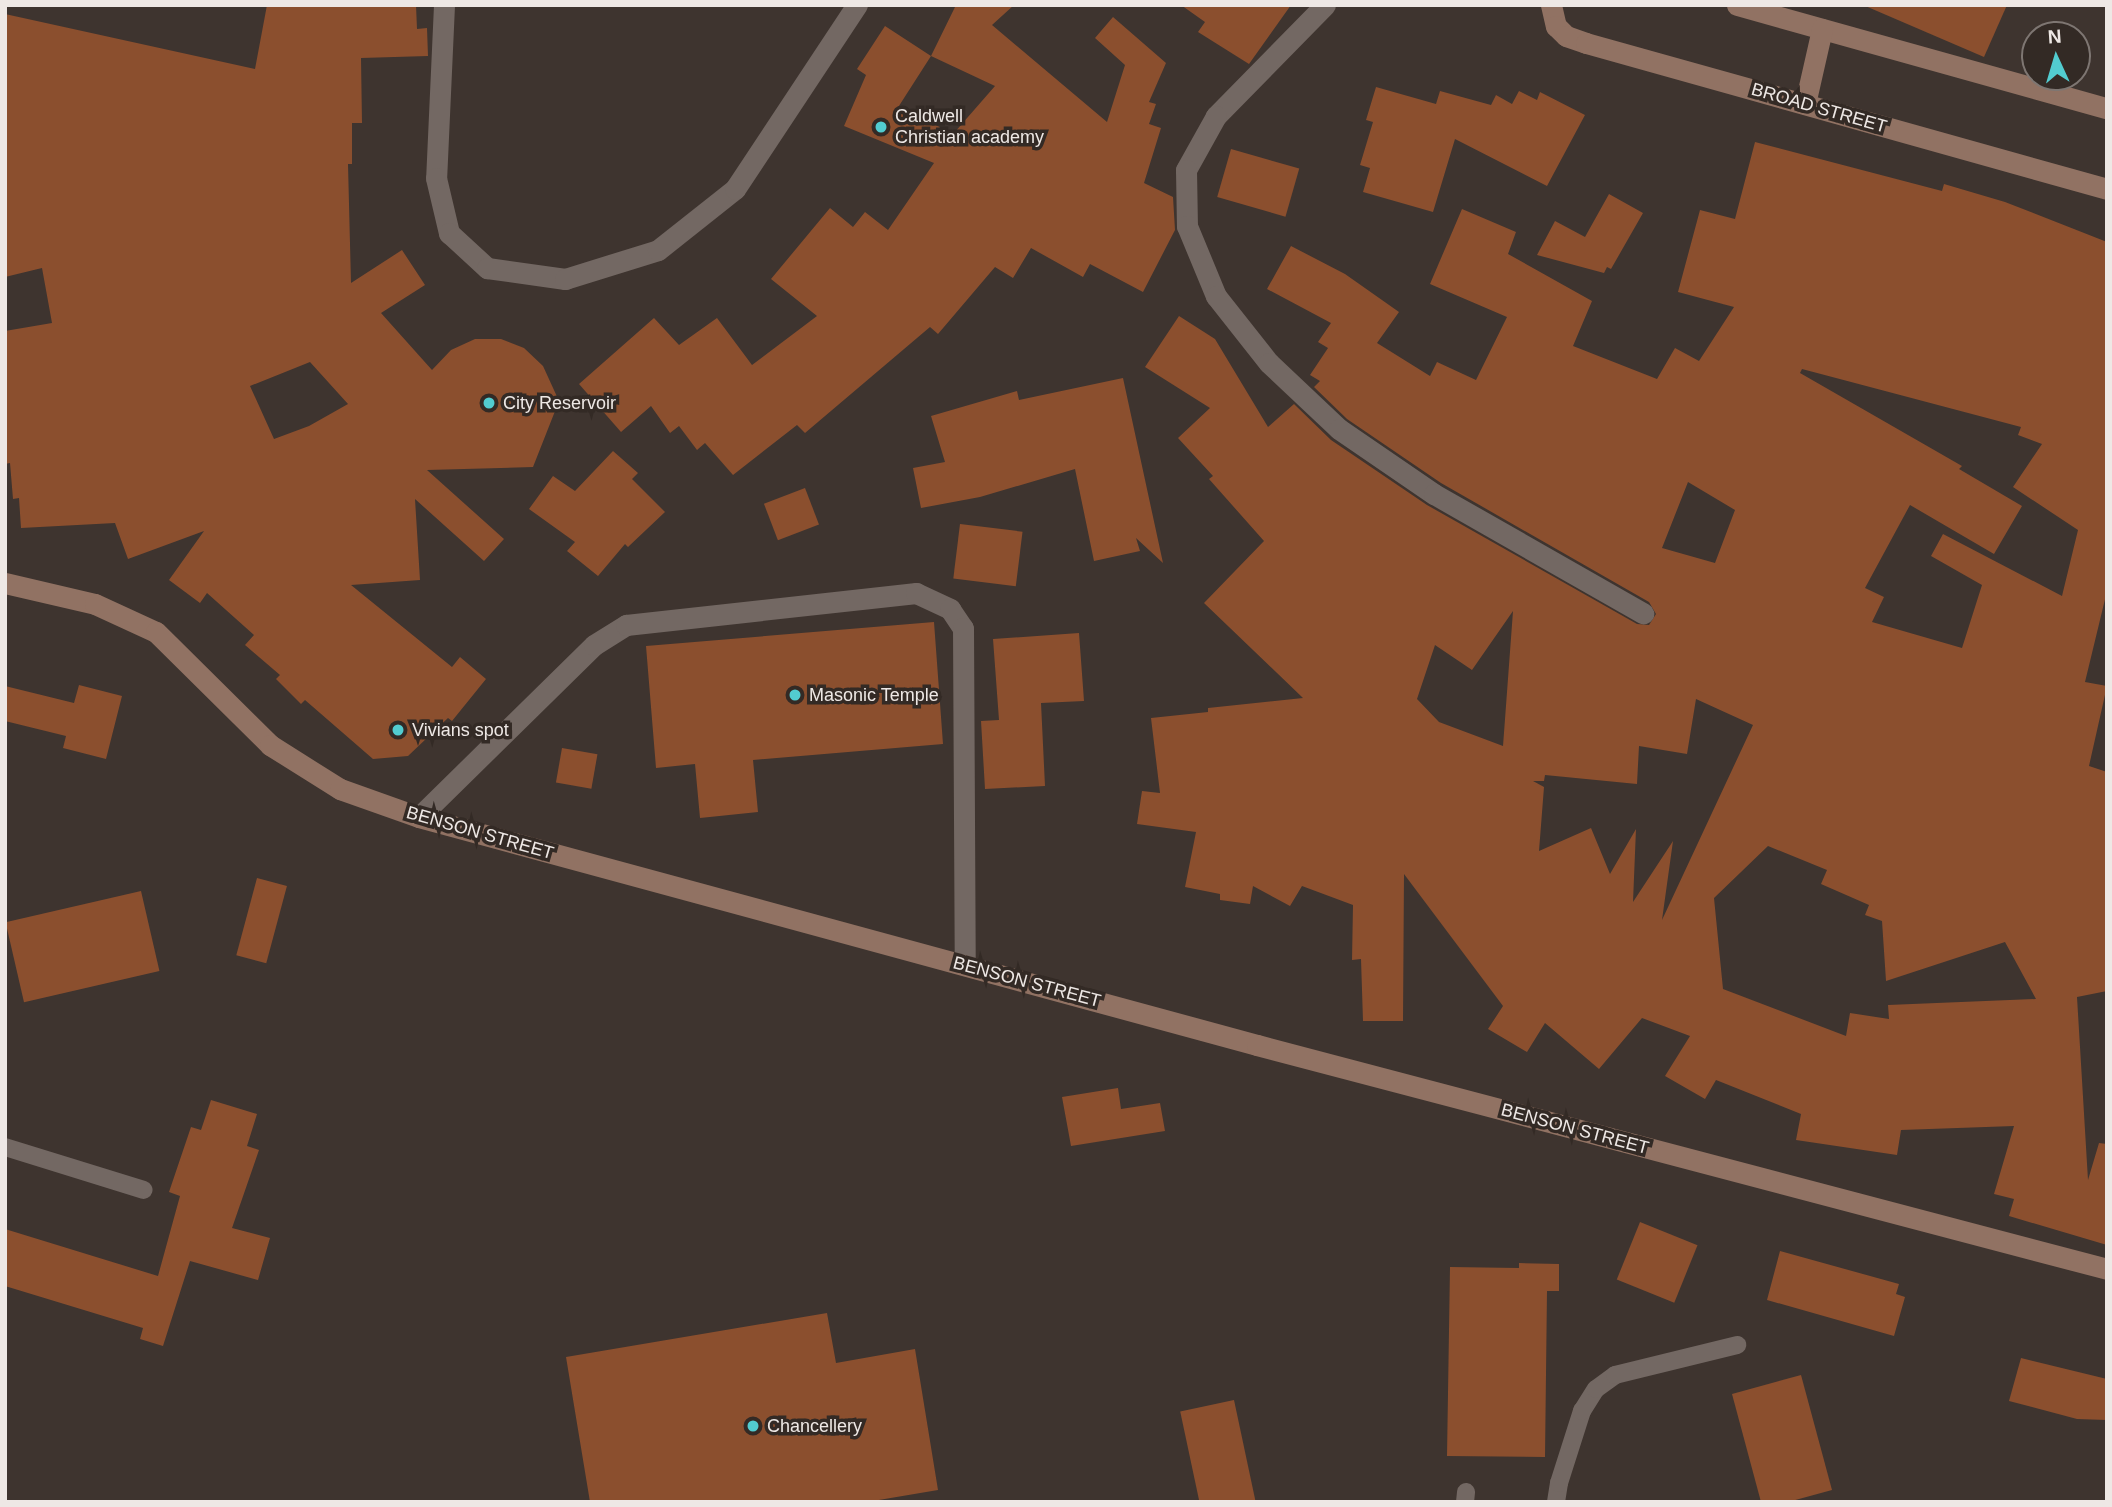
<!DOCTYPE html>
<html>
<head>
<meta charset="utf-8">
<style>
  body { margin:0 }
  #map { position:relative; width:2112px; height:1507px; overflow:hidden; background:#3e342f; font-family:Arial,sans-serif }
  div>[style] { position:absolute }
  .building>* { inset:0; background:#8b4f2e; transform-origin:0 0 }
  .lane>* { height:18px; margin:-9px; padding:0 9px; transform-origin:9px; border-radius:9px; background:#736863 }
  .street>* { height:21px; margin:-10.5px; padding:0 10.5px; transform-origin:10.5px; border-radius:10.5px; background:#736863 }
  .secondary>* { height:21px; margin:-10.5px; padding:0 10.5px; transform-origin:10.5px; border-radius:10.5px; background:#917263 }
  .dots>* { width:19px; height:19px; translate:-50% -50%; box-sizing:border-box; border:4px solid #332a25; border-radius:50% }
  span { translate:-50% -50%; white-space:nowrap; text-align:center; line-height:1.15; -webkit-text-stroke:7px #332a25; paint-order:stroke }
  .street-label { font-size:18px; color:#eee8e5 }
  .poi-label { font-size:18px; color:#eee8e5 }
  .left { translate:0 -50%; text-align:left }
  .frame { position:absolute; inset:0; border:7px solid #eee8e5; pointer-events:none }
  .north { position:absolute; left:2021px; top:21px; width:70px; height:70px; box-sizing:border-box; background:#332a25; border:2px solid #7e7672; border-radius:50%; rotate:356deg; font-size:19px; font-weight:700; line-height:28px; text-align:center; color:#eee8e5 }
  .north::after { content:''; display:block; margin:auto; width:24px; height:32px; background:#52ccd0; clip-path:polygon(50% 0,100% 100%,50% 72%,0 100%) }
</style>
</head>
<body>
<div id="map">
  <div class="building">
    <div style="clip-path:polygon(evenodd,267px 5px,416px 5px,417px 29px,427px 28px,428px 56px,361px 58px,362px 123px,352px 123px,352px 164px,348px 164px,351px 283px,402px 250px,425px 285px,381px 313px,432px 370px,451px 350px,475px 339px,501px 339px,524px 348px,543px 366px,559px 401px,533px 467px,427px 470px,504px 539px,484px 561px,415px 499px,420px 580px,351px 585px,452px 667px,460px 657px,486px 679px,452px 721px,448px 718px,408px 756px,373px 759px,305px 700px,301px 704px,276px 679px,280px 675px,245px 645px,254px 635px,207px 593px,200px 603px,169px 580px,204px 531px,128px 559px,115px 523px,21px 528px,19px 498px,13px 499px,10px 463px,5px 464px,5px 331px,52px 323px,42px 268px,5px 277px,5px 14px,255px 69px,267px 5px,310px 362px,348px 404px,309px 426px,274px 439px,250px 386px,310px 362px)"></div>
    <div style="clip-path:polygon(evenodd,956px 5px,1014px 5px,992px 25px,1107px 122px,1125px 65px,1095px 38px,1113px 17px,1166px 63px,1149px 102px,1156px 104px,1149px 124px,1161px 128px,1144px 183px,1173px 197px,1175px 230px,1143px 292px,1090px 264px,1083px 277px,1031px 248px,1013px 278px,995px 267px,938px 334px,930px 327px,805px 433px,797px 425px,733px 475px,705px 443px,697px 450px,679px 426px,670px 433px,651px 406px,621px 432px,579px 384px,654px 318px,679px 345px,717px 318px,752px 365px,817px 316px,771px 279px,830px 208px,853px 227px,865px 212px,888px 230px,934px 163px,844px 126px,866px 75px,857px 69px,885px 26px,931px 56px,956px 5px,931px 56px,995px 86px,954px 133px,897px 109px,931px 56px)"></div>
    <div style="clip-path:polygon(1181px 5px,1291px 5px,1249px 64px,1198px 32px,1205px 22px)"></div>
    <div style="clip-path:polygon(1863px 5px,2007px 5px,1984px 57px)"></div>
    <div style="clip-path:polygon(1376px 87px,1436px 104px,1440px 91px,1491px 105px,1496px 95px,1512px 104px,1519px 91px,1537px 100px,1540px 92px,1585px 115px,1547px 186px,1455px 139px,1433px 212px,1363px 192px,1370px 168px,1360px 165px,1373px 122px,1366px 120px)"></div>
    <div style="clip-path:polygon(evenodd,1755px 142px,1942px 191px,1944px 184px,2005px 202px,2107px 242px,2107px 591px,2085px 682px,2107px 686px,2089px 766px,2107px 772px,2107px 991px,2077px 997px,2088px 1180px,2099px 1143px,2107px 1144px,2107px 1245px,2009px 1216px,2014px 1199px,1994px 1194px,2014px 1126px,1901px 1130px,1897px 1155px,1796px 1140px,1801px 1114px,1716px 1080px,1705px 1099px,1665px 1076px,1690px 1036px,1642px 1018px,1599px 1069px,1545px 1023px,1527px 1052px,1488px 1029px,1503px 1006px,1404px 874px,1403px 1021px,1363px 1021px,1361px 959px,1352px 960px,1353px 905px,1302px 886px,1290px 906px,1253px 886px,1250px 904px,1220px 900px,1220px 894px,1185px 887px,1196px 832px,1137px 824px,1142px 791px,1160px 793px,1151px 718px,1208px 712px,1208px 708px,1303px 698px,1204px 603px,1264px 541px,1209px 479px,1213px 476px,1178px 438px,1210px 408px,1145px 367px,1179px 316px,1215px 339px,1268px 427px,1294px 404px,1331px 440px,1427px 505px,1637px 624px,1649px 625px,1656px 614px,1649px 602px,1441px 483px,1347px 419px,1314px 387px,1320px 381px,1310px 375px,1328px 348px,1318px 342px,1331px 323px,1267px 289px,1291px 246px,1345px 274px,1399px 312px,1377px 343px,1430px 376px,1437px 362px,1476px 380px,1507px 317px,1430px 284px,1462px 209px,1516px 232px,1508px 254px,1592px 301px,1573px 346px,1657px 379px,1675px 348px,1699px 361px,1734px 307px,1678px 292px,1700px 210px,1735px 219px,1755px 142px,1802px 369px,2021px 427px,2018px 435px,2042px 444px,2013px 487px,2078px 530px,2062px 596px,1943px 534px,1931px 556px,1982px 585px,1962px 648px,1872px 622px,1884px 597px,1865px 588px,1910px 505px,1994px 554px,2022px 506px,1959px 469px,1962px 466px,1800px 373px,1802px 369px,1755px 142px,1688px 482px,1735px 510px,1715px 563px,1662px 548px,1688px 482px,1755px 142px,1513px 611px,1503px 746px,1439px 722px,1417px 699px,1435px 645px,1472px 670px,1513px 611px,1755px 142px,1696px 699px,1753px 725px,1662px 920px,1673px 841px,1633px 902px,1636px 829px,1610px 874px,1591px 828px,1539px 851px,1544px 787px,1533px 781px,1544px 781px,1545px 775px,1637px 784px,1639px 746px,1687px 754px,1696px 699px,1755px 142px,1768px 846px,1827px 870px,1821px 884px,1869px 905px,1865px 915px,1882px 921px,1886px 981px,2005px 942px,2036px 999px,1888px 1005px,1889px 1019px,1850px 1013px,1846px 1036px,1723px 989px,1714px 898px,1768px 846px)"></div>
    <div style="left:1231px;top:149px;width:71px;height:50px;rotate:16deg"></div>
    <div style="clip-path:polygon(1609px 194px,1643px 213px,1611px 269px,1607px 267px,1604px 273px,1537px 255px,1555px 221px,1585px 237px)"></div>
    <div style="clip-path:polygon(1123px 378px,1163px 563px,1136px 538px,1140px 551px,1094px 561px,1075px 469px,980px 497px,921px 508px,913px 468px,945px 462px,931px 416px,1017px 391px,1019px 400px)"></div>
    <div style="clip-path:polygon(613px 451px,638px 473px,632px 479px,665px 512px,628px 547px,625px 544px,598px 576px,567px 551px,575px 542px,529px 509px,553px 476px,575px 491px)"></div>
    <div style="left:805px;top:488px;width:39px;height:44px;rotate:69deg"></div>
    <div style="left:960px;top:524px;width:63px;height:55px;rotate:7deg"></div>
    <div style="clip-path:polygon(934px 622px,943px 744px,753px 760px,758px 812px,700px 818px,695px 764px,656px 768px,646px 646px)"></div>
    <div style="clip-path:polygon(1079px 633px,1084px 701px,1041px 703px,1045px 786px,985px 789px,981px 721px,999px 720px,993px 639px)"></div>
    <div style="clip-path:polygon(79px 685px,122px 696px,106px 759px,63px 748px,66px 736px,5px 721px,5px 686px,74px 703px)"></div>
    <div style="left:562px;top:748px;width:36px;height:35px;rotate:10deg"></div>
    <div style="left:257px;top:878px;width:31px;height:80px;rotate:15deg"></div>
    <div style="left:141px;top:891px;width:82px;height:139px;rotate:77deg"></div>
    <div style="clip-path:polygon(1118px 1088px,1121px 1109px,1160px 1103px,1165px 1131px,1071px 1146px,1062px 1097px)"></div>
    <div style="clip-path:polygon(211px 1100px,257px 1114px,247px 1146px,259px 1150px,232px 1228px,270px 1238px,258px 1280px,190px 1261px,163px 1346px,140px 1339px,143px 1328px,5px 1286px,5px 1229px,158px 1276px,180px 1196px,169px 1192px,191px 1127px,201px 1130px)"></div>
    <div style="left:1640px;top:1222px;width:62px;height:62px;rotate:22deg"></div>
    <div style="clip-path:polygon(1780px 1251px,1899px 1284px,1896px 1294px,1905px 1297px,1894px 1336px,1767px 1300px)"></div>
    <div style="clip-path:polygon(1519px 1263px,1559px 1264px,1559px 1291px,1547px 1291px,1545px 1457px,1447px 1456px,1450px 1267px,1519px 1268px)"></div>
    <div style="clip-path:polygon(827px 1313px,836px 1363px,915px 1349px,938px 1490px,867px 1502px,590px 1502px,566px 1357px)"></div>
    <div style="clip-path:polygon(2021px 1358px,2107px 1379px,2107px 1420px,2077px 1419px,2009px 1401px)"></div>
    <div style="clip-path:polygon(1801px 1375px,1832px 1490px,1788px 1502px,1761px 1502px,1732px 1394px)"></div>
    <div style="left:1234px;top:1400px;width:104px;height:55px;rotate:78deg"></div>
  </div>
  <div class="lane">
    <div style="left:5px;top:1147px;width:145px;rotate:17.2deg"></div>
    <div style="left:1465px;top:1502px;width:10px;rotate:-84deg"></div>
    <div style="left:1556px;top:1502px;width:19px;rotate:-81deg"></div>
    <div style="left:1559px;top:1483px;width:76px;rotate:-72.3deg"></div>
    <div style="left:1582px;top:1411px;width:26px;rotate:-58deg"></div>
    <div style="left:1596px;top:1389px;width:24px;rotate:-36deg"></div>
    <div style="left:1615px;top:1375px;width:126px;rotate:-13.8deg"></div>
  </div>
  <div class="street">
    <div style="left:444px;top:5px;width:173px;rotate:92.6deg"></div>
    <div style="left:436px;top:178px;width:57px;rotate:76.7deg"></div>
    <div style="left:449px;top:233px;width:52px;rotate:42.6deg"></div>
    <div style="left:487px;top:268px;width:79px;rotate:8deg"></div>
    <div style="left:565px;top:279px;width:97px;rotate:-17.3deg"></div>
    <div style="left:658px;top:250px;width:98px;rotate:-38.4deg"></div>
    <div style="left:735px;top:189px;width:221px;rotate:-56.5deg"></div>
    <div style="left:1325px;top:5px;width:156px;rotate:134.5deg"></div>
    <div style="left:1216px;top:116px;width:62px;rotate:119.1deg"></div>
    <div style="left:1186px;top:170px;width:56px;rotate:89deg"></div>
    <div style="left:1187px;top:226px;width:76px;rotate:67.5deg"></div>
    <div style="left:1216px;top:296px;width:85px;rotate:51.7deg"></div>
    <div style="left:1269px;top:363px;width:96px;rotate:43.3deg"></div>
    <div style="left:1339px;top:429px;width:115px;rotate:34.4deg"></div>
    <div style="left:1434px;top:494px;width:241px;rotate:29.7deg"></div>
    <div style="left:419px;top:817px;width:245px;rotate:-44.5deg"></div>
    <div style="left:594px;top:645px;width:38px;rotate:-32deg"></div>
    <div style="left:626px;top:625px;width:292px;rotate:-6.3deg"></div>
    <div style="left:916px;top:593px;width:38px;rotate:25deg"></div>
    <div style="left:950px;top:609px;width:23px;rotate:56deg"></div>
    <div style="left:963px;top:628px;width:337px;rotate:89.7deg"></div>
  </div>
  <div class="secondary">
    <div style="left:1551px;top:5px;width:22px;rotate:77deg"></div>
    <div style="left:1556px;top:26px;width:14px;rotate:45deg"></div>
    <div style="left:1566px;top:36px;width:21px;rotate:19deg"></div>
    <div style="left:1586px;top:43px;width:541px;rotate:15.65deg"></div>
    <div style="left:1737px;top:5px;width:384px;rotate:15.6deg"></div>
    <div style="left:1805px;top:104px;width:77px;rotate:-77.2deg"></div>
    <div style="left:5px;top:583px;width:92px;rotate:13.1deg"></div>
    <div style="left:95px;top:604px;width:67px;rotate:24.7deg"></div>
    <div style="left:156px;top:632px;width:161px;rotate:44.7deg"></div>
    <div style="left:270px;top:745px;width:83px;rotate:32.2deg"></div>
    <div style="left:340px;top:789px;width:84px;rotate:19.5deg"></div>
    <div style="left:419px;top:817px;width:868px;rotate:15.22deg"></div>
    <div style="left:1257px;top:1045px;width:879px;rotate:14.76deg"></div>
  </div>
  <div class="dots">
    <div style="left:881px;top:127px;background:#52ccd0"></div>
    <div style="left:489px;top:403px;background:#52ccd0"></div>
    <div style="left:795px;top:695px;background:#52ccd0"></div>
    <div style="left:398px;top:730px;background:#52ccd0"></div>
    <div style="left:753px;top:1426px;background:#52ccd0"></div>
  </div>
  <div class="street-label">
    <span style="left:1819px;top:108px;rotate:16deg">BROAD STREET</span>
    <span style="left:480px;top:833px;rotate:16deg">BENSON STREET</span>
    <span style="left:1027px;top:982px;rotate:15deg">BENSON STREET</span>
    <span style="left:1575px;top:1129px;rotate:15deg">BENSON STREET</span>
  </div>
  <div class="poi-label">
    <span class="left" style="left:895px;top:127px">Caldwell<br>Christian academy</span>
    <span class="left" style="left:503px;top:403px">City Reservoir</span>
    <span class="left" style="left:809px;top:695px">Masonic Temple</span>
    <span class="left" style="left:412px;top:730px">Vivians spot</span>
    <span class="left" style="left:767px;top:1426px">Chancellery</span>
  </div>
  <div class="frame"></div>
  <div class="north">N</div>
</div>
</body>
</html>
